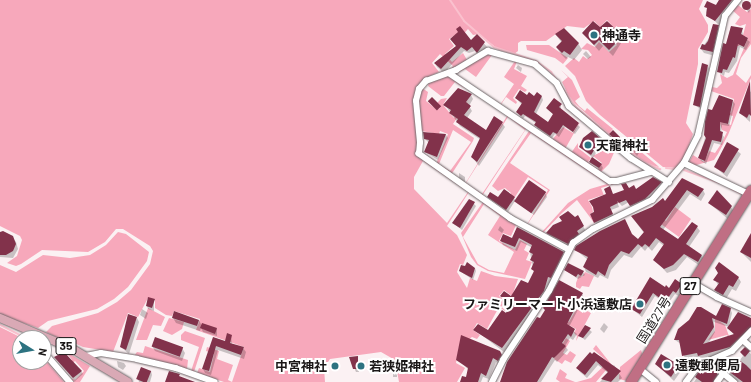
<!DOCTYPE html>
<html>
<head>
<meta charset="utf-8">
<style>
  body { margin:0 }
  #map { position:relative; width:751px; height:382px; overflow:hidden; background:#fbf1f3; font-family:Barlow,"Noto Sans JP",sans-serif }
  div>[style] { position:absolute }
  .green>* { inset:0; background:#f7a8bb }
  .shadow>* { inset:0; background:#0003; transform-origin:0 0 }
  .stream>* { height:2px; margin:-1px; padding:0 1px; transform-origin:1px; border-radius:1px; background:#fac1ce }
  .building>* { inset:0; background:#82324b; transform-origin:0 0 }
  .round { border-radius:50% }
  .roads { filter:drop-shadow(0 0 1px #6d6567) drop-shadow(0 0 1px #6d6567) }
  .street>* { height:5.5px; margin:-2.75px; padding:0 2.75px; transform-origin:2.75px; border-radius:2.75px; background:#fff }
  .primary>* { height:8px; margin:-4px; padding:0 4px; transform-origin:4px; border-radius:4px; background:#d9a9b5 }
  .highway>* { height:10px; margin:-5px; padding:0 5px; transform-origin:5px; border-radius:5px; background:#c06f84 }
  .dots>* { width:11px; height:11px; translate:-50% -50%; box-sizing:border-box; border:2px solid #fff; border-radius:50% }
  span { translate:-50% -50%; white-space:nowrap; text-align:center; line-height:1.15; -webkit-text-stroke:4px #fff; paint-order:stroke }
  .shield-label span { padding:1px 3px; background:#fff; border:1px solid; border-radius:3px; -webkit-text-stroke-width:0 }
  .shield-label { font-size:12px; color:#1a1717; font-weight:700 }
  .poi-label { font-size:13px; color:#1a1717; font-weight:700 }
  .left { translate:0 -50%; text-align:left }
  .right { translate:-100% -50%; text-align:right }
  .street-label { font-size:13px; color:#1a1717 }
  .north { position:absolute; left:12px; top:330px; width:40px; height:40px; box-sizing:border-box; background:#fff; border:1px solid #a3a2a2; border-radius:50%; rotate:101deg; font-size:11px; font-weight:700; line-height:16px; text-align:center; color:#1a1717 }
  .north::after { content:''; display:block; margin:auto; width:14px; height:18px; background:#2d7381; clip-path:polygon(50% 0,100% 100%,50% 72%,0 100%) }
</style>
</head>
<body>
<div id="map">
  <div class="green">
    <div style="clip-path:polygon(evenodd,0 0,703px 0,699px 9px,708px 25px,708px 32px,698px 49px,698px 64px,686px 123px,693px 134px,686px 154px,677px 168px,663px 167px,600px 115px,586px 101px,575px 76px,565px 66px,574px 58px,579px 62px,583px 56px,587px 59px,592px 55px,588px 50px,581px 49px,587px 43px,595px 47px,599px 42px,609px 52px,617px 45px,614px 41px,620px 34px,607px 20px,600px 27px,594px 21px,584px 28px,567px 26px,546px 41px,521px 41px,518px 43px,518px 51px,514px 54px,499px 50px,479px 34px,473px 35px,468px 29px,459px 39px,455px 35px,449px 39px,454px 46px,445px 54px,452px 62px,463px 53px,467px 60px,451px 69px,453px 66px,440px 54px,432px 63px,439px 72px,430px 76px,421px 85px,414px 102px,419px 144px,417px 156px,469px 192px,447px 226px,457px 235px,467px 255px,463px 265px,460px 264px,457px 272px,467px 288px,470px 278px,477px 281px,481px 271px,495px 276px,518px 279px,512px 296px,504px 290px,499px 296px,510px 305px,505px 311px,499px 307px,487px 329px,477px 323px,473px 330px,480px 335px,477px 339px,472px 337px,459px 347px,456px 363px,465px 368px,457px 382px,399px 382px,395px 360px,381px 352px,330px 359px,324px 368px,325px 382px,224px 382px,197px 373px,199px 368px,210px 372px,214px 354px,206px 351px,207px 347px,219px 351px,217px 359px,233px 365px,228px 380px,232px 382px,244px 347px,196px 330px,200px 319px,174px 311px,172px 316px,166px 315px,155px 308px,155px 300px,148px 298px,138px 317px,128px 313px,113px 352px,83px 347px,72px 342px,70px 344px,46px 332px,52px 326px,98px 313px,117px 302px,131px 290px,150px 264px,153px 251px,150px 246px,123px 229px,116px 229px,105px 242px,88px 252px,42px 250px,21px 264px,16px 266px,7px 263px,17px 256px,22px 240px,20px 236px,0 226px,0 0,423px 161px,468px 192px,447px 223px,414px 189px,414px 177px,423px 161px)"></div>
    <div style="clip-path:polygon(738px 5px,747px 12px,751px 9px,751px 44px,741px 58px,736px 74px,746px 83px,751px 75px,751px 78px,728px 135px,718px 154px,714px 160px,693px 166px,689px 162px,693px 155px,704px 162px,709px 151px,715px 153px,721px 144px,727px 132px,722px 130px,719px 120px,726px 117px,724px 123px,731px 125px,733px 116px,721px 113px,722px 111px,731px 113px,734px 99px,711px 91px,712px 87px,717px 88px,722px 83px,720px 74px,727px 78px,733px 75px,748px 38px,745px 36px,739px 46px,737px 46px,739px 34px,743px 35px,746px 24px,740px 26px,735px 24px,740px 17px,732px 10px)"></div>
    <div style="clip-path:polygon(526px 45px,549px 45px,568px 58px,563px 64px,555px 58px,527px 50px)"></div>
    <div style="clip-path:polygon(evenodd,491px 53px,517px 61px,514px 69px,527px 76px,521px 86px,527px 90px,525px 92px,519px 89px,513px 98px,517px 102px,516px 104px,506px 97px,500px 106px,453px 73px,491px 53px,492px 55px,515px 61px,504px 77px,514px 84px,500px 105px,455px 74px,465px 69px,476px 77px,492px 55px)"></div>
    <div style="clip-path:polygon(561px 70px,572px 80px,580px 97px,575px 101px,579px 106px,585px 111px,587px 108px,613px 129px,609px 134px,570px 99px,562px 82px,568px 77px)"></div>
    <div style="clip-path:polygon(448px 75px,465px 89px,455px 82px,444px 96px,441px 96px,428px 86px,429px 82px)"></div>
    <div style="clip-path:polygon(evenodd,422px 88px,428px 92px,426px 101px,437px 110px,440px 108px,436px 104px,441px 99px,447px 98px,443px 105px,454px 118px,469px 100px,453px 124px,474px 138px,473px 141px,451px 175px,436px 164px,448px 134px,440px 131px,439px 134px,421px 131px,418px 101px,422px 88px,453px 130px,471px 142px,450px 171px,439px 164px,453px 130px)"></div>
    <div style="clip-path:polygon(evenodd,507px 116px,526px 129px,482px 196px,465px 184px,507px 116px,508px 117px,525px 130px,482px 194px,466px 183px,508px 117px)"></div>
    <div style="clip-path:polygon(582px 119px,565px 149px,571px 153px,578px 143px,578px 148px,591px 158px,588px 162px,598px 169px,602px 163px,593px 156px,606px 149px,611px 150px,614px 146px,616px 148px,609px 164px,600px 173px,551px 141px,563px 127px,573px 133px)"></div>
    <div style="clip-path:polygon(evenodd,529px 131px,614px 184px,601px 188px,607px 203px,603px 195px,588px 200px,592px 207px,593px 212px,590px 214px,595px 224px,577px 200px,562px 213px,541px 235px,526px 226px,548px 190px,528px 177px,511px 203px,507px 200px,511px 193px,505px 188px,498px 191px,492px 186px,529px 131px,531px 133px,607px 184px,590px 189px,568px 203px,541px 233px,527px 225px,550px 190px,510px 163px,531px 133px)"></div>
    <div style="clip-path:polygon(634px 146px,658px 166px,659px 167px,649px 165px,632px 153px,630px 151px)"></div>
    <div style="clip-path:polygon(evenodd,483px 202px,516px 225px,511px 236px,503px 233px,499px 241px,515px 250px,520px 240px,527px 244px,524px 250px,529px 253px,526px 260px,532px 262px,525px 279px,488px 271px,477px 265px,471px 257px,461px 233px,483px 202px,484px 204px,500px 216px,488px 235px,514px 252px,504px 273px,489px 270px,478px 264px,463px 237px,484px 204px)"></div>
    <div style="clip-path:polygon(675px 207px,691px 219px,679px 237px,661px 224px,660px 217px,666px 221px)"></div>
    <div style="clip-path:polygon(118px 232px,126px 234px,149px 252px,147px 261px,128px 287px,114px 299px,97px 309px,48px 321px,38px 328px,0 315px,0 265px,16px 272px,43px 255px,70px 258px,90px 255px,106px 245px)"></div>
    <div style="clip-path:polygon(585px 272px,594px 276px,589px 287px,582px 286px,580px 289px,576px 287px,576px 283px,579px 275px,582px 277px)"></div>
    <div style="clip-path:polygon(578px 306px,591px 313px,576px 341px,577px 336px,574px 333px,576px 329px,569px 325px,566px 329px,566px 321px,569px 322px)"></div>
    <div style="clip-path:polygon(148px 308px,165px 317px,161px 326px,153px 325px,147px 340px,136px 340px)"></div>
    <div style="clip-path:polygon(169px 318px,184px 322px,182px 329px,172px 335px,163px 331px)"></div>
    <div style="clip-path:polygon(715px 318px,725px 325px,730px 339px,727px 335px,708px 340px,715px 331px)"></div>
    <div style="clip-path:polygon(0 327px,22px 338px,20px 338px,20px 362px,44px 362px,44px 359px,64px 382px,0 382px)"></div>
    <div style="clip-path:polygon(185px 331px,205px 338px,194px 372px,191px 371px,199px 347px,181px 340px,181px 335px)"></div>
    <div style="clip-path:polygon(566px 338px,570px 341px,563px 353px,567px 355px,570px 351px,576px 355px,571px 363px,565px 360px,562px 364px,554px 359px)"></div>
    <div style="clip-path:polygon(596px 345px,611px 364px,596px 382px,577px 382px,591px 378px,608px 362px,593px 349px)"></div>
    <div style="clip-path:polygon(145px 346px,188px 360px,187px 369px,134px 356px,137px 352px,143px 353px)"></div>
    <div style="clip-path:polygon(641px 350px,643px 356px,627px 381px,619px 379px,620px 367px)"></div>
    <div style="clip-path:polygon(65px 351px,90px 366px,80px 382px,74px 382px,71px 378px,75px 380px,84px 371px,75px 361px,69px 366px,67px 364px,72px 360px)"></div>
    <div style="clip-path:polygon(560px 369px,567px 374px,565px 378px,575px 382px,560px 382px,556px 379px)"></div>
  </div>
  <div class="shadow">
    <div style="clip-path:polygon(719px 0,739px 0,719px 25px,706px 13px,708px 3px,715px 6px)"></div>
    <div style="clip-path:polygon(746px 1px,751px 7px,749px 13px,742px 4px)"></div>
    <div style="clip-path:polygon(718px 26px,720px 31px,715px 56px,704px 53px,701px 49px)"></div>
    <div style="clip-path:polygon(731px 27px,742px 29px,743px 36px,750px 42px,746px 50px,740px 47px,737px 61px,729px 73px,725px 72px,724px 76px,718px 72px)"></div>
    <div style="clip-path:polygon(600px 29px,619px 33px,623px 40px,613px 56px,603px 46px,599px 51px,583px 33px)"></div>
    <div style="clip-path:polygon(477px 35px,487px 47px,480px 56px,475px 51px,469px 53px,464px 51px,444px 73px,437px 67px,435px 63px,457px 47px,454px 43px,471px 41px)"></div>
    <div style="clip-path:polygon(556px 35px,578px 43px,582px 50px,574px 60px,568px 57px,566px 59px,561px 54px,557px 48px,562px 43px)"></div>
    <div style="clip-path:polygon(586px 51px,591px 57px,588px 59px,583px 54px)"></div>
    <div style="clip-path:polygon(518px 65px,522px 68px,521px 72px,516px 68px)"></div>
    <div style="clip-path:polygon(708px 66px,709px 69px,701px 109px,694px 105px)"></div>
    <div style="clip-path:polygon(748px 90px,751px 92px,750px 122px,740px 113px)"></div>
    <div style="clip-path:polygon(471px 95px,473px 99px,469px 106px,472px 111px,467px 118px,486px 131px,502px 123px,505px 127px,479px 166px,472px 157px,481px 140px,460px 126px,445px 105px)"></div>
    <div style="clip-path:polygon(528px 96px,542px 97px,543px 100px,536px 114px,548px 124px,554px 115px,547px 109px,561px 105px,561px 110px,580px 127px,575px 134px,565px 127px,559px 137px,555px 134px,552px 138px,537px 128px,537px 124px,525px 116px,523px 119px,519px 115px,517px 112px,522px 105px,516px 98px)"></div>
    <div style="clip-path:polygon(733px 101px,735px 104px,729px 126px,722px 125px,721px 133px,724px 137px,722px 145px,714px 143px,706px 164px,701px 161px,699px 158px,713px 111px)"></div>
    <div style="clip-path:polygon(424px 133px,446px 135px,448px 138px,438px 160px,425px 152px,429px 143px,425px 139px)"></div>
    <div style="clip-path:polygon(611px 134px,619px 137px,619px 143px,612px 138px)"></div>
    <div style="clip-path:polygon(584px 139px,611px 148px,613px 151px,609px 150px,607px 152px,600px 146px,593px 158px,580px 147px)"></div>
    <div style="clip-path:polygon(728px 143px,741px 154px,727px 177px,715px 167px)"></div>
    <div style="clip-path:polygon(635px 148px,639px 153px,637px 156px,633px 151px)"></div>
    <div style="clip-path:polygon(590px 162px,601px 164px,603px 168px,601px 171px)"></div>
    <div style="clip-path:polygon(459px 173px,465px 177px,465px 182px,459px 178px)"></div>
    <div style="clip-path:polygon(682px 179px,703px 190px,705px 194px,701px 201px,690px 194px,663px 230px,678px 240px,697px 227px,700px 231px,689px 247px,702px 256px,704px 260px,700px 266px,687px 257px,676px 270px,667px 273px,655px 260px,664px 246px,659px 242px,652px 251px,648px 247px,645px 251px,641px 247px,632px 258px,624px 255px,611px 270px,608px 279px,600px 275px,598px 278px,586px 272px,584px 267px,588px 260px,576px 250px,632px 235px,638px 240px,644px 233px,632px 217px,665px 203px)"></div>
    <div style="clip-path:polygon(661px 183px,663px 186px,647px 201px,632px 209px,629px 202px,622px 206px,617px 201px,619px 207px,611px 210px,614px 218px,597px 226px,591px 214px,613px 195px)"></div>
    <div style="clip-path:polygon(545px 192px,547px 197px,534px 215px,515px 201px,508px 212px,488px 197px,514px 198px,515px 200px)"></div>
    <div style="clip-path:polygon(470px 200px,476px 206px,462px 230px,453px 223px)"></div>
    <div style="clip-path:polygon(709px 203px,731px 207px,734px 212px,729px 220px)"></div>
    <div style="clip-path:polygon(577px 217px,586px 231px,579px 236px,580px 239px,570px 248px,550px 237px,547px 233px)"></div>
    <div style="clip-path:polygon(500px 226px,504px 230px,502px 233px,498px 230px)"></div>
    <div style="clip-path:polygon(518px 228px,563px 253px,565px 257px,525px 326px,524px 325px,504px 352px,475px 330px,488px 331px,512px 306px,502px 296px,511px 298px,529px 285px,534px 273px,530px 252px,533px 248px,521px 242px,517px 251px,503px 245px,501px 241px,513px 239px)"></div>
    <div style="clip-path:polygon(0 233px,12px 237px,16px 242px,18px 249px,13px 258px,0 257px)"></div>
    <div style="clip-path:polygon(751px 235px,751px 262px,741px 252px)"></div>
    <div style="clip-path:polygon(475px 268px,476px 271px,473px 280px,460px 271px)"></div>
    <div style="clip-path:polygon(565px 270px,583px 272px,585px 275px,578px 279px)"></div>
    <div style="clip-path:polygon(738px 277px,741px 282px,736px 291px,732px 289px,726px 299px,718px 295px,715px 290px,718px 285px,715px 280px)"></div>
    <div style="clip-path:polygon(650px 279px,665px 289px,670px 289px,675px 281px,684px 289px,679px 296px,675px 294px,667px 305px,655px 296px,642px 317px,632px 309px)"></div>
    <div style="clip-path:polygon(582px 294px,584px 298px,569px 327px,577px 334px,573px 340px,570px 338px,565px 346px,568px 350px,557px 362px,555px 360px,541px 382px,501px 382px,546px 311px,544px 308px)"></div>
    <div style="clip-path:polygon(154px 300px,154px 311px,148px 309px,147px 306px)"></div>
    <div style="clip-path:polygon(evenodd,730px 308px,732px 313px,729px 327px,751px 320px,751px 332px,732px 351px,702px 360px,700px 357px,685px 359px,681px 344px,675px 340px,696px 313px,716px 318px,730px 308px,714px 322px,729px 327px,734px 335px,708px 344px,715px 332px,714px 322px)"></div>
    <div style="clip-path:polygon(142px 309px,148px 313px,146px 319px,140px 315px)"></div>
    <div style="clip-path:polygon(137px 318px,139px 322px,129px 354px,121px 347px)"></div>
    <div style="clip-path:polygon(173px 318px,199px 320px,202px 326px,217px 329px,217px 336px,203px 332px,201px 328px,200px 331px,176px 323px)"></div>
    <div style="clip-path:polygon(604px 323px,608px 327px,604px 333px,600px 329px)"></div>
    <div style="clip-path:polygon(585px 326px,592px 332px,585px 340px,580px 336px)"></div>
    <div style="clip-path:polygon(231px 335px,232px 345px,243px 348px,246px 352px,244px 359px,218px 350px,211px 375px,205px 373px,203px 369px,214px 338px,225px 342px)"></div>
    <div style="clip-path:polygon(152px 346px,182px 348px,185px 353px,182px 361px,155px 351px)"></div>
    <div style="clip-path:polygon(745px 348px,751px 354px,751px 382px,738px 382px,721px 365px,735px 366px,743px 356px,741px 353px)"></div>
    <div style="clip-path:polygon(499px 352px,503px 359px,500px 364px,496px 362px,489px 379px,483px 377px,481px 382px,462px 382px,466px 378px,469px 370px,458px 360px)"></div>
    <div style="clip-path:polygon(590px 353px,612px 367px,614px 365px,622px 378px,618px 382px,600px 382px,608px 373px,598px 365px,587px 378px,580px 372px,577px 368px)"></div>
    <div style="clip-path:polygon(357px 357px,359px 372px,356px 372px,350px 358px)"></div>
    <div style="clip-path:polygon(57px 360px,81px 371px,83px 374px,75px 381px)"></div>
    <div style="clip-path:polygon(117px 361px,124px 363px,126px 366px,123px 370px,118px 367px)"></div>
    <div style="clip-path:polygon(333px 364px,336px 364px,338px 370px,335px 370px)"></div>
    <div style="clip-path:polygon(656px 364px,678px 366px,681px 371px,674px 381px)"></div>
    <div style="left:393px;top:369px;width:4px;height:8px"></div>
    <div style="clip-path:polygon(151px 371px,152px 375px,150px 382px,139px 382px,138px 379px)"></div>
    <div style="clip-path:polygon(700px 373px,717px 375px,719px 379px,717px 382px,694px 382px)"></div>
  </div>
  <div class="stream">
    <div style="left:450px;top:0;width:25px;rotate:56deg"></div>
    <div style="left:464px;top:21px;width:40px;rotate:41deg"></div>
    <div style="left:494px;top:47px;width:44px;rotate:18.4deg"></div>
    <div style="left:536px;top:61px;width:19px;rotate:36deg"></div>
    <div style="left:551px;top:72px;width:44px;rotate:54.2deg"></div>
    <div style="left:577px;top:108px;width:83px;rotate:39.6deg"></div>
    <div style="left:641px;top:161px;width:21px;rotate:23deg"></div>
    <div style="left:666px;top:168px;width:9px;rotate:6deg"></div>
    <div style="left:684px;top:170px;width:38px;rotate:20deg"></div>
    <div style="left:730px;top:188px;width:13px;rotate:27deg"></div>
    <div style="left:0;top:325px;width:28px;rotate:27deg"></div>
    <div style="left:44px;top:357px;width:33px;rotate:49deg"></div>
  </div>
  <div class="building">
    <div style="clip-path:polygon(719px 0,732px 0,715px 21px,706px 16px,707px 8px,704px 7px,707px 1px,716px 5px)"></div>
    <div class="round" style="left:741.5px;top:0.5px;width:9px;height:9px"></div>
    <div style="clip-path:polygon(593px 21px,600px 27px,607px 21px,620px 33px,613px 40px,616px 43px,609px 50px,599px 40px,594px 45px,582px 33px)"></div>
    <div style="clip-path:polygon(713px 24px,719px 25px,713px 52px,700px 49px,702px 44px,705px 45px,708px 41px)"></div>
    <div style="clip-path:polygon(460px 26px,471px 40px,477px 34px,485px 42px,477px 53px,472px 47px,467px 51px,461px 47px,441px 69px,434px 63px,456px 46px,450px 39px,458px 32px,456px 29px)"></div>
    <div style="clip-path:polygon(731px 26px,743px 28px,741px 34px,748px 38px,744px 47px,738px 44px,735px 58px,733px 57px,727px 70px,723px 69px,722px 73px,717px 72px,723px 43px,726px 44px)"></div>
    <div style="clip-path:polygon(564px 28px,579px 43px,570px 55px,564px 51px,562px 53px,556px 47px,562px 41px,555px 34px)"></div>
    <div style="clip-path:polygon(702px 63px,708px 65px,700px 107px,693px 105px)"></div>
    <div style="clip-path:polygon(750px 81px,751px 116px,749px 114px,747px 118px,739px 113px)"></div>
    <div style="clip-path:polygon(458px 88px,472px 94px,466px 102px,471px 106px,464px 115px,486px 130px,494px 116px,503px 122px,477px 162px,471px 157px,480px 138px,456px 122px,458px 119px,449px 113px,451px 110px,443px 105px)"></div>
    <div style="clip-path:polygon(520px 90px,527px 95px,529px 92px,534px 96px,537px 92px,542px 96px,534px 112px,548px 122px,553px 114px,546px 108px,554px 98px,562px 104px,559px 107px,579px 123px,573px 132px,563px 125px,557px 134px,553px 132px,550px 136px,534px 125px,536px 122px,523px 114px,521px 116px,516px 112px,522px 103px,515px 98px)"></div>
    <div style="clip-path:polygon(719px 95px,733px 100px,728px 124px,720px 122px,720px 131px,723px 132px,721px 142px,712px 140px,705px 161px,698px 158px,706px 138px,704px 135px,705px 121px,708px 109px,712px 110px)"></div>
    <div style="left:432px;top:97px;width:13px;height:6px;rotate:45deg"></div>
    <div style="clip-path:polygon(613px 130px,620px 137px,617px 141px,609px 134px)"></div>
    <div style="clip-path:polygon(592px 131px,612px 148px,611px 150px,607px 147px,605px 149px,598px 144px,591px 155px,579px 147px,583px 138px)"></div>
    <div style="clip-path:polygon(423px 132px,446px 134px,437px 157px,424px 152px,429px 140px,424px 139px)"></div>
    <div style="clip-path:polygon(727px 142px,739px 149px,724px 173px,714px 167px)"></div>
    <div style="clip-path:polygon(592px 157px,602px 164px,599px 168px,589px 162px)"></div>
    <div style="clip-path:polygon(653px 177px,662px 182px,645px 199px,630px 206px,626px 200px,619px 203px,617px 201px,618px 203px,610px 207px,613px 214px,594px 223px,590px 214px,594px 212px,593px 207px,589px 201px,606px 194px,604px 189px,610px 186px,613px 194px,624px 190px,621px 184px,626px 183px,629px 188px,634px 185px,636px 189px)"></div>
    <div style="clip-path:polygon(682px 178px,704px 189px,698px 197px,687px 190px,660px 227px,678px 239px,692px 222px,698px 226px,686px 244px,702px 255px,698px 262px,684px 254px,673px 265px,664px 269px,653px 260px,664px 244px,656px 238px,649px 247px,645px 244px,642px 247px,638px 244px,629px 254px,621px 251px,609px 265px,605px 276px,598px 271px,596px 275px,583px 267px,588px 257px,574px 250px,576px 246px,600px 231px,625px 219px,632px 234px,638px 239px,644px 232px,631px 216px,652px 207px,663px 198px,665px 201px)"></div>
    <div style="left:529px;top:180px;width:21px;height:26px;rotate:35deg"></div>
    <div style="clip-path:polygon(504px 189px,515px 197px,506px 210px,487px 197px,490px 192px,498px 197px)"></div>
    <div style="clip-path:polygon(717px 190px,732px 206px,726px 215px,708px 203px)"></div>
    <div style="clip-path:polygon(469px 199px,475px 202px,460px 228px,452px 223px)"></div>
    <div style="clip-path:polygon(568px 211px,575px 217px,578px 215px,584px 226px,577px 231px,579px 234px,568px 244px,546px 233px,553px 225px,562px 221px,559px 217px)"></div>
    <div style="clip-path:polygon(517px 227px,564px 252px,551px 278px,548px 277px,544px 291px,502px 348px,473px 330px,478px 324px,488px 330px,502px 310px,506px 313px,511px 304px,500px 296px,504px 291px,511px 296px,521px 280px,528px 283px,534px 271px,531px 269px,534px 262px,530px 260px,533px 254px,529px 252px,532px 245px,519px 238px,515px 247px,500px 241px,503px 234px,512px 238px)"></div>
    <div style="clip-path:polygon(3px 231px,13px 236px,16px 244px,13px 251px,6px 255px,0 255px,0 232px)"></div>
    <div style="clip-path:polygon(751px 233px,751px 258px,740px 252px)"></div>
    <div style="clip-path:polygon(467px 262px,475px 268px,472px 278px,459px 271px,461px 265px,465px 266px)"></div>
    <div style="clip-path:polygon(719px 262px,739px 277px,733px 287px,729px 285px,723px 295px,714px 290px,719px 283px,713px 280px,718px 273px,715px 268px)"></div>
    <div style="clip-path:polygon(568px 263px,584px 271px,581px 276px,578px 274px,576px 277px,564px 270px)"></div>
    <div style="clip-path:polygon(650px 277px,665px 287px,666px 285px,669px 288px,675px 279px,682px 284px,676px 293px,673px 291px,665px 302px,653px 293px,640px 314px,631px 309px)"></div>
    <div style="clip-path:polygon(559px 280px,583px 293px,567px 324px,575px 329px,571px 337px,568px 334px,562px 343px,566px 346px,554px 358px,552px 357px,537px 382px,500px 382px,507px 362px,537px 317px,540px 318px,545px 310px,543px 308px)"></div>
    <div style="clip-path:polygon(148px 297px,155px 299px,152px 308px,146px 306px)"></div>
    <div style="clip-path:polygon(722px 304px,731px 308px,727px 324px,712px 318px,714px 327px,703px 344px,734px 334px,727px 328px,738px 312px,751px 318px,751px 327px,730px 347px,698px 356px,697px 353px,682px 356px,679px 340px,674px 340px,678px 329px,689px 320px,697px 307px,701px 307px,716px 316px)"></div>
    <div style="clip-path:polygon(174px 311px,199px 320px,197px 326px,172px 318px)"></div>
    <div style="clip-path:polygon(128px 314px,137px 317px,126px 350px,120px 347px)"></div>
    <div style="clip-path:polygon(202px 323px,217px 328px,215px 334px,200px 328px)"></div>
    <div style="clip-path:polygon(585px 325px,591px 328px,583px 338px,578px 336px)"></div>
    <div style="clip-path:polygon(227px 333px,232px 335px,230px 343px,244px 347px,241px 355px,216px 346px,209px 371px,202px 369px,213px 337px,225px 341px)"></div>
    <div style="clip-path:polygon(461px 335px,500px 351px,502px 355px,498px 361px,493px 358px,486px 376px,481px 373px,478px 382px,460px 382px,462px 376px,466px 377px,468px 368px,456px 360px)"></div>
    <div style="left:155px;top:337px;width:30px;height:10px;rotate:20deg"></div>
    <div style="clip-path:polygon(745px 347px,750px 351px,745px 357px,740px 352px)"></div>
    <div style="clip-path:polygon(64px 352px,82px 371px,73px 378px,54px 357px)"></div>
    <div style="clip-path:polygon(590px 352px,592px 354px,594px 352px,621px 371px,611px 382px,601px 379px,608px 372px,596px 361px,585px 375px,576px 368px)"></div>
    <div style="clip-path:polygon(661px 354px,679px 365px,671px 377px,655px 364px)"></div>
    <div style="clip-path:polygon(358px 356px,358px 369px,353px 369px,349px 357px)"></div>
    <div style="clip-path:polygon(728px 359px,735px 365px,739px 360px,746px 365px,751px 370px,751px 382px,743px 382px,720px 365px)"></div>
    <div style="clip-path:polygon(708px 366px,718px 374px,713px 382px,702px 382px,695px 377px,699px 371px,703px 374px)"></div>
    <div style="left:141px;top:367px;width:11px;height:13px;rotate:22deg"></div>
    <div style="clip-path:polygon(169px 371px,180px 374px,179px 376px,195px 382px,165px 382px)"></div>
  </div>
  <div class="roads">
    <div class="street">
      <div style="left:449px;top:73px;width:194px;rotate:33.9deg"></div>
      <div style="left:610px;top:181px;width:7px"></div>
      <div style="left:617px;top:181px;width:35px;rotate:-15deg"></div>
      <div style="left:684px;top:163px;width:72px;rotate:25.5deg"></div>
      <div style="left:569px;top:250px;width:66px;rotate:-151.9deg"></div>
      <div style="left:511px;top:219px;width:113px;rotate:-144.8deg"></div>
      <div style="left:419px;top:154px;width:11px;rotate:-85deg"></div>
      <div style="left:420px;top:143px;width:42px;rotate:-95.4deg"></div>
      <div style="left:416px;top:101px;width:12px;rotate:-76deg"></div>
      <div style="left:419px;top:89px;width:11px;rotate:-49deg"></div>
      <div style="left:426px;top:81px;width:32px;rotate:-20deg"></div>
      <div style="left:456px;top:70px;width:37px;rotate:-31deg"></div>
      <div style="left:488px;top:51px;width:49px;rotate:15.5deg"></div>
      <div style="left:535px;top:64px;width:29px;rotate:41deg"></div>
      <div style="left:557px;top:83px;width:26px;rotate:62deg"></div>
      <div style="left:569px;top:106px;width:81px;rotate:40deg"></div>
      <div style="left:631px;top:158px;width:45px;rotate:32.3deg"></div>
      <div style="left:693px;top:283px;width:28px;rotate:30deg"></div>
      <div style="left:717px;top:297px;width:37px;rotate:24deg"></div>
      <div style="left:743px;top:340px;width:11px;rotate:41deg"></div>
      <div style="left:44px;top:352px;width:40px;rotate:49deg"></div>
      <div style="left:86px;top:356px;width:15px;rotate:-11deg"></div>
      <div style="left:101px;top:353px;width:36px;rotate:9deg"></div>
      <div style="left:137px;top:359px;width:40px;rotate:13deg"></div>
      <div style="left:176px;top:368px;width:41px;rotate:19.7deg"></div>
      <div style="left:709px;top:361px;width:33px;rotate:40deg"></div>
      <div style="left:639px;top:368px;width:22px;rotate:39deg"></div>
      <div style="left:492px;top:382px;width:25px;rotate:-63deg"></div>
      <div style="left:503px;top:360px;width:83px;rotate:-56.3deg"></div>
      <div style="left:549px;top:291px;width:54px;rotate:-63.4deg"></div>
      <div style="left:573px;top:243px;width:24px;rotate:-35deg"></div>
      <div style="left:593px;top:229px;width:66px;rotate:-26.2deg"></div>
      <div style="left:652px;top:200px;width:49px;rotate:-49.1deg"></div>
      <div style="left:684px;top:163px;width:31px;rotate:-63deg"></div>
      <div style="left:698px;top:135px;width:122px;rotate:-77.2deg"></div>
      <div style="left:725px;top:16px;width:21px;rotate:-51deg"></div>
      <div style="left:686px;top:382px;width:20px;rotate:-53deg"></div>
      <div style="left:698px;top:366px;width:37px;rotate:-24deg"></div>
      <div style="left:732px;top:351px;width:28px;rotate:-46deg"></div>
      <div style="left:717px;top:382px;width:10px;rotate:-53deg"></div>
    </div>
    <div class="primary">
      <div style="left:0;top:318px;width:77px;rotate:22.9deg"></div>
      <div style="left:71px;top:348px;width:66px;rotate:30.8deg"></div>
    </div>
    <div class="highway">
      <div style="left:631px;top:382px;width:226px;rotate:-57.9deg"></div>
    </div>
  </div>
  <div class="dots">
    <div style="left:594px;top:35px;background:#2d7381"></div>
    <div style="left:588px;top:145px;background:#2d7381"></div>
    <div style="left:640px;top:304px;background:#2d7381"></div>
    <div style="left:667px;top:365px;background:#2d7381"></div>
    <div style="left:335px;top:366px;background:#2d7381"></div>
    <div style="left:361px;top:366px;background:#2d7381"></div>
  </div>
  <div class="shield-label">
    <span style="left:690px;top:286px">27</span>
    <span style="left:66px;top:346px">35</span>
  </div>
  <div class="poi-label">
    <span class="left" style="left:602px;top:35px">神通寺</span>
    <span class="left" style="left:596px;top:145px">天龍神社</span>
    <span class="right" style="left:632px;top:304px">ファミリーマート小浜遠敷店</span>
    <span class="left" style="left:675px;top:365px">遠敷郵便局</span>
    <span class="right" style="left:327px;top:366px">中宮神社</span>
    <span class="left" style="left:369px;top:366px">若狭姫神社</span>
  </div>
  <div class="street-label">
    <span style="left:654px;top:320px;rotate:-58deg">国道27号</span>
  </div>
  <div class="north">N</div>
</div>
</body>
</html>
